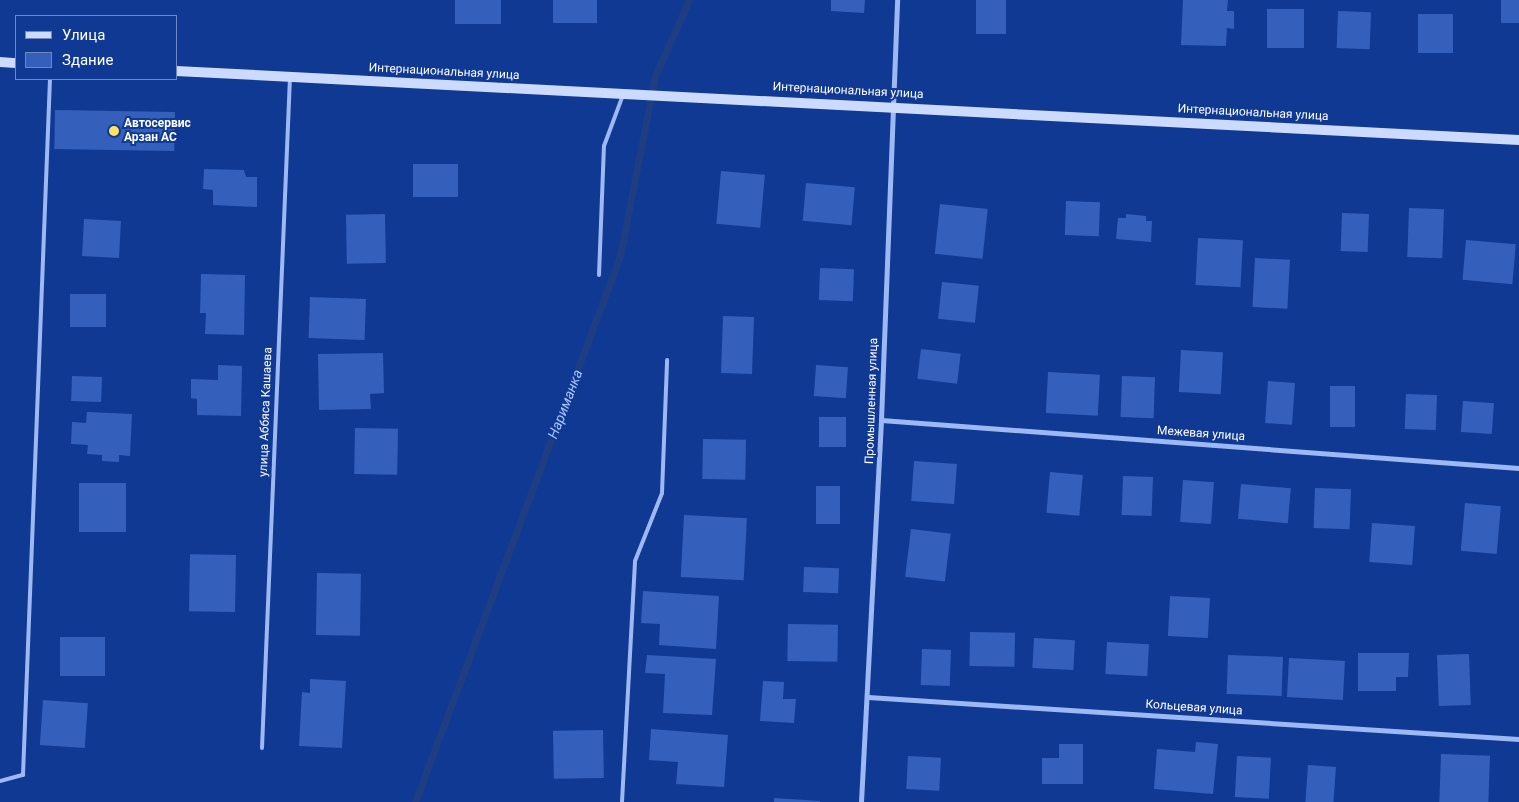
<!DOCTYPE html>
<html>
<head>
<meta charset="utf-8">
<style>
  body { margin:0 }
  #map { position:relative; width:1519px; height:802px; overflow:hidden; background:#103993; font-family:Roboto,sans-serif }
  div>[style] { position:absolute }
  .stream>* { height:7px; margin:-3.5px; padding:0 3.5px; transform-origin:3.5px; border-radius:3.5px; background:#1f3e82 }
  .building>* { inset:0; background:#3460bb; transform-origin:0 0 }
  .lane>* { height:4px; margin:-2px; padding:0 2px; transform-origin:2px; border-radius:2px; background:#9db9f3 }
  .street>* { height:5px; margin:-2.5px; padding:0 2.5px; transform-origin:2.5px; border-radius:2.5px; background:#9db9f3 }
  .secondary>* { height:10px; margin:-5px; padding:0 5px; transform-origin:5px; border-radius:5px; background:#ccdbfd }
  .dots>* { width:14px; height:14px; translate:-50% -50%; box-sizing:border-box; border:2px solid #103993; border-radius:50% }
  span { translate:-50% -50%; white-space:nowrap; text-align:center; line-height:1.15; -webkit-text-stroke:4px #103993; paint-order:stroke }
  .street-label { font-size:12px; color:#fff }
  .poi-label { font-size:12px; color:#fff; font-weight:700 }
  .left { translate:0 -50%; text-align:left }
  .water-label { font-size:14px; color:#a9c4fa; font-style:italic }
  .legend { position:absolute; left:15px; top:15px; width:162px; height:65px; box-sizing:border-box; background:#103993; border:1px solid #7088be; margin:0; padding:6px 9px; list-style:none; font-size:15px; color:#fff }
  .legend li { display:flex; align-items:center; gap:10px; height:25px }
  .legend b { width:25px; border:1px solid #7088be }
</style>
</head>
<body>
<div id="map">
  <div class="stream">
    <div style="left:415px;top:802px;width:583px;rotate:-69.42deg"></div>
    <div style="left:620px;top:256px;width:183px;rotate:-79deg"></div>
    <div style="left:655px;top:76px;width:83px;rotate:-65.9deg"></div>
  </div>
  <div class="building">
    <div style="left:455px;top:0;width:46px;height:24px"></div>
    <div style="left:553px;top:0;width:44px;height:23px"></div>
    <div style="clip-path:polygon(831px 0,865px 0,864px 13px,831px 11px)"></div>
    <div style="left:976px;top:0;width:30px;height:34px"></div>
    <div style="clip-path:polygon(1183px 0,1228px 0,1227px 11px,1234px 11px,1234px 29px,1227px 28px,1226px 46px,1181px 45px)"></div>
    <div style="left:1501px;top:0;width:18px;height:23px"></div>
    <div style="left:1267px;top:9px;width:37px;height:39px"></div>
    <div style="left:1338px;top:11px;width:33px;height:37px;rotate:2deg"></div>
    <div style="left:1418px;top:14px;width:35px;height:39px"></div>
    <div style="left:55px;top:110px;width:120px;height:39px;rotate:1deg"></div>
    <div style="left:413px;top:164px;width:45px;height:33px"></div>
    <div style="clip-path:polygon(204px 169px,244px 170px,246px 177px,257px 177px,257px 207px,213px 205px,213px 190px,203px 189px)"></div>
    <div style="left:721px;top:171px;width:44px;height:53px;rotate:5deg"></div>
    <div style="left:806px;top:183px;width:49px;height:38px;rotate:5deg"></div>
    <div style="left:1066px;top:201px;width:34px;height:34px;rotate:2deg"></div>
    <div style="left:940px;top:204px;width:48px;height:50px;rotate:6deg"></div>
    <div style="left:1409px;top:208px;width:35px;height:49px;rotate:2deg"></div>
    <div style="left:1342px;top:213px;width:27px;height:38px;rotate:2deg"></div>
    <div style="left:385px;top:214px;width:49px;height:39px;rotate:89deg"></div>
    <div style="clip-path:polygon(1126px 214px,1146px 216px,1146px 221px,1152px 221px,1151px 242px,1116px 239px,1118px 218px,1126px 218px)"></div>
    <div style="left:84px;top:219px;width:37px;height:37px;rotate:3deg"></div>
    <div style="left:1198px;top:238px;width:45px;height:47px;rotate:3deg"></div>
    <div style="left:1466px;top:240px;width:50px;height:40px;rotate:5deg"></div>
    <div style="left:1255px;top:258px;width:35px;height:49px;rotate:3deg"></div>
    <div style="left:820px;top:268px;width:34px;height:32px;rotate:2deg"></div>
    <div style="clip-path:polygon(201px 274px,245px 275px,244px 335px,205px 334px,206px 313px,200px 313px)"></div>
    <div style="left:942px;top:282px;width:37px;height:37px;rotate:6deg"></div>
    <div style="left:70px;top:294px;width:36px;height:33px"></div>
    <div style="left:310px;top:297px;width:56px;height:41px;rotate:2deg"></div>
    <div style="left:723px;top:316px;width:31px;height:57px;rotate:2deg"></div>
    <div style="left:921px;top:349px;width:40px;height:30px;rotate:7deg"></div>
    <div style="left:1181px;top:350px;width:42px;height:42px;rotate:3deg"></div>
    <div style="clip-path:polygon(383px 353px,384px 393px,370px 394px,371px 409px,319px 410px,318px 354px)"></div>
    <div style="clip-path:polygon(218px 365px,242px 366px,241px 416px,197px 415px,197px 399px,191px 398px,191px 379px,218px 380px)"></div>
    <div style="left:816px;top:365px;width:32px;height:31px;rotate:4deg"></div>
    <div style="left:1048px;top:372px;width:52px;height:41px;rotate:3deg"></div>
    <div style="left:72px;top:376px;width:30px;height:25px;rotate:2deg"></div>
    <div style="left:1122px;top:376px;width:33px;height:41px;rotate:2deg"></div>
    <div style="left:1268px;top:381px;width:27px;height:42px;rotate:4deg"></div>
    <div style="left:1355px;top:386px;width:41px;height:25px;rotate:90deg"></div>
    <div style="left:1406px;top:394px;width:31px;height:35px;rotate:2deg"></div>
    <div style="left:1463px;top:401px;width:31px;height:31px;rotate:4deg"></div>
    <div style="clip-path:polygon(87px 412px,132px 414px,130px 456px,119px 455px,119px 462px,102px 461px,102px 455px,87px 454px,88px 445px,71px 444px,72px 422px,86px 423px)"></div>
    <div style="left:819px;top:417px;width:27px;height:30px"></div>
    <div style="left:355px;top:428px;width:43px;height:46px;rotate:1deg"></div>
    <div style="left:703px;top:439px;width:43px;height:40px;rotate:1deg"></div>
    <div style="left:914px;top:461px;width:43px;height:40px;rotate:4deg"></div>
    <div style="left:1050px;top:472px;width:33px;height:41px;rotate:5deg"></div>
    <div style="left:1123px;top:476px;width:30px;height:39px;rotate:2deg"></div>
    <div style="left:1183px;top:480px;width:31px;height:42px;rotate:4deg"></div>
    <div style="left:79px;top:483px;width:47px;height:49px"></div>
    <div style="left:1241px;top:484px;width:50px;height:35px;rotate:5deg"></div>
    <div style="left:816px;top:486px;width:24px;height:38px"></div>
    <div style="left:1315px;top:488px;width:36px;height:40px;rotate:2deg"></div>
    <div style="left:1465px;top:503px;width:36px;height:48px;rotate:5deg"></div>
    <div style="left:684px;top:515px;width:63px;height:62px;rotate:3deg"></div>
    <div style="left:1372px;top:523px;width:43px;height:39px;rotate:4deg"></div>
    <div style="left:911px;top:529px;width:40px;height:48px;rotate:7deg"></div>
    <div style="left:236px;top:555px;width:57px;height:46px;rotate:91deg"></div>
    <div style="left:804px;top:567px;width:35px;height:25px;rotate:2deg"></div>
    <div style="left:317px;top:573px;width:44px;height:62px;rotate:1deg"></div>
    <div style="clip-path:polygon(643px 591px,719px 596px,716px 649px,659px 645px,660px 624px,641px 623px)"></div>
    <div style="left:1170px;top:596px;width:40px;height:40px;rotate:3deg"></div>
    <div style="left:788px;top:624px;width:50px;height:37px;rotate:1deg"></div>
    <div style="left:970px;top:632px;width:45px;height:34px;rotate:1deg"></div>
    <div style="left:60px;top:637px;width:45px;height:39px"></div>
    <div style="left:1034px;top:638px;width:41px;height:30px;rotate:3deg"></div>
    <div style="left:1107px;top:642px;width:42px;height:32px;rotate:3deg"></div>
    <div style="left:922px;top:649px;width:29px;height:36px;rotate:2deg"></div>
    <div style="clip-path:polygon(1358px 653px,1409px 653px,1408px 677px,1396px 677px,1396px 691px,1358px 691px)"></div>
    <div style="left:1469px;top:654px;width:51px;height:32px;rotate:88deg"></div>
    <div style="clip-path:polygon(647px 655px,716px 659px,712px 715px,663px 713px,665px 674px,645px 673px)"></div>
    <div style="left:1228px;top:655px;width:55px;height:39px;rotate:2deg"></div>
    <div style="left:1289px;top:658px;width:56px;height:39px;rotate:3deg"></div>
    <div style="clip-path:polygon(310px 679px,346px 681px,342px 748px,299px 746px,302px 692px,310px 693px)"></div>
    <div style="clip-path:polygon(763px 681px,784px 682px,783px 699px,796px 699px,794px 723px,760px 721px)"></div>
    <div style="left:43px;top:700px;width:45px;height:45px;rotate:4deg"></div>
    <div style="clip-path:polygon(651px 729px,728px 735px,724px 787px,676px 784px,678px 762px,649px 760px)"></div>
    <div style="left:603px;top:730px;width:48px;height:50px;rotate:89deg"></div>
    <div style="clip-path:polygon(1196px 742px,1218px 744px,1213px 794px,1154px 789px,1157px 749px,1195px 752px)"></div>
    <div style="clip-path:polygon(1059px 744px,1083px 744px,1083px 784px,1042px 784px,1042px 758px,1059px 758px)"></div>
    <div style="left:1441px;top:754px;width:49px;height:48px;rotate:2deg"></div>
    <div style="left:908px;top:756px;width:33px;height:33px;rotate:3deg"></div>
    <div style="left:1237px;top:756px;width:34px;height:41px;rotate:3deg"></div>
    <div style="left:1308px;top:765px;width:28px;height:37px;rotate:4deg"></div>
    <div style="clip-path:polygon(774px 798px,820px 801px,820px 802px,774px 802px)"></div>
  </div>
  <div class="lane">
    <div style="left:599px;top:275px;width:129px;rotate:-87.8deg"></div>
    <div style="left:604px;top:146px;width:54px;rotate:-69.6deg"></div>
    <div style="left:262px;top:748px;width:671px;rotate:-87.61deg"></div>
    <div style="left:0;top:781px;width:24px;rotate:-15deg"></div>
    <div style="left:23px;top:775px;width:697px;rotate:-87.78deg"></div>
    <div style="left:622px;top:802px;width:241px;rotate:-86.9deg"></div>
    <div style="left:635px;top:561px;width:73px;rotate:-68.3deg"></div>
    <div style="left:662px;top:493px;width:133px;rotate:-87.8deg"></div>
  </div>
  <div class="street">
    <div style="left:881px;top:420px;width:640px;rotate:4.3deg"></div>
    <div style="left:868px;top:697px;width:652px;rotate:3.69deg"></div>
    <div style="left:861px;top:802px;width:383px;rotate:-87deg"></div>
    <div style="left:881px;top:420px;width:420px;rotate:-87.8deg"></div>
  </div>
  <div class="secondary">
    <div style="left:0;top:62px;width:16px;rotate:4deg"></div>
    <div style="left:176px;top:71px;width:1345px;rotate:2.94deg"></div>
  </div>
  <div class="dots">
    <div style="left:114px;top:131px;background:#ffe45f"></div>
  </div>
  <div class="street-label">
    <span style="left:444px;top:72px;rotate:3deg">Интернациональная улица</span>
    <span style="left:848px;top:91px;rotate:3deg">Интернациональная улица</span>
    <span style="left:1253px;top:113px;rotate:3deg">Интернациональная улица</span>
    <span style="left:872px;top:401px;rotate:-88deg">Промышленная улица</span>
    <span style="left:266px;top:412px;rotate:-88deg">улица Аббяса Кашаева</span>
    <span style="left:1201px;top:434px;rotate:4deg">Межевая улица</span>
    <span style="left:1194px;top:708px;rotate:4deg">Кольцевая улица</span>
  </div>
  <div class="poi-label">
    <span class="left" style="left:124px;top:131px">Автосервис<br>Арзан АС</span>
  </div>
  <div class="water-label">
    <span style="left:565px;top:404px;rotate:-69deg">Нариманка</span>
  </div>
  <ul class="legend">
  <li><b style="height:6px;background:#ccdbfd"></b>Улица</li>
  <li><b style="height:14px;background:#3460bb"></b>Здание</li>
  </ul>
</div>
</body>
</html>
